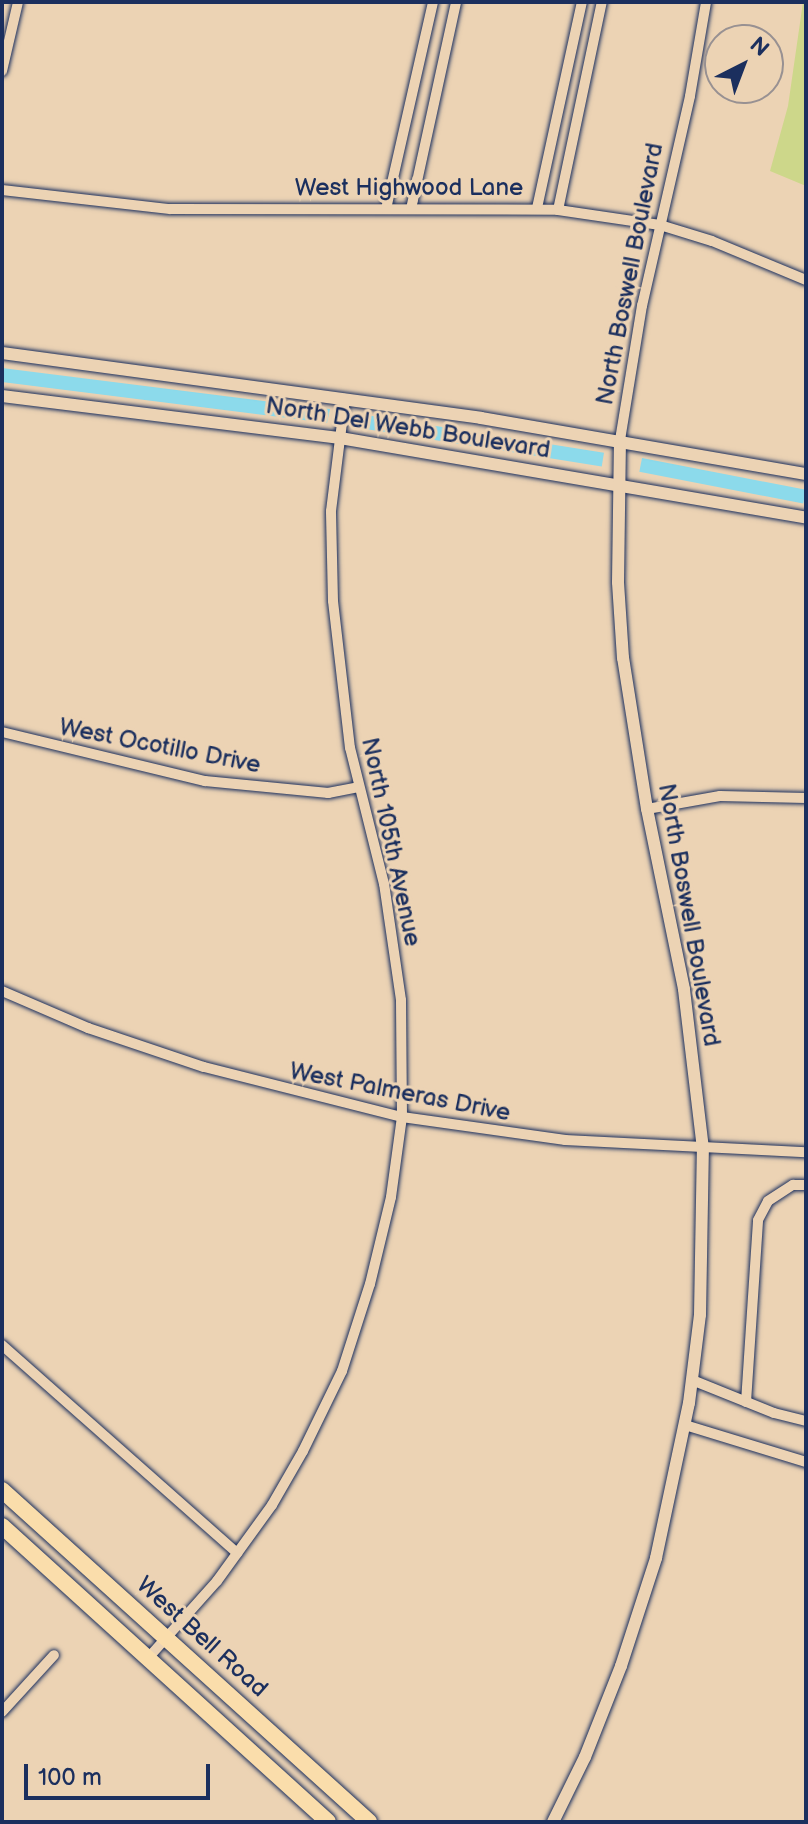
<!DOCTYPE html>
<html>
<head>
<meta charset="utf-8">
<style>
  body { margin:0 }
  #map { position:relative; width:808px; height:1824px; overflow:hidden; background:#ecd3b4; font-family:"Balsamiq Sans",sans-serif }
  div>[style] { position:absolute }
  .green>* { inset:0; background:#cdd78a }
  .water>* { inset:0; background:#8cdaeb; transform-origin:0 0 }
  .roads { filter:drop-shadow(0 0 2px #1b2f5e) drop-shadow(0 0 2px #1b2f5e) }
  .minor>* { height:10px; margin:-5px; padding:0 5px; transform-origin:5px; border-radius:5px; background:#ecd3b4 }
  .tertiary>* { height:12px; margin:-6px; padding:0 6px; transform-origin:6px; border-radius:6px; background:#ecd3b4 }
  .primary>* { height:16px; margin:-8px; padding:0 8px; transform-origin:8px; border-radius:8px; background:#faddab }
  span { translate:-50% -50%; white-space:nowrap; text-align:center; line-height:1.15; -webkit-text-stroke:6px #ecd3b4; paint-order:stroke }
  .street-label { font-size:24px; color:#1b2f5e }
  .frame { position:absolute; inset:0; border:4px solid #1b2f5e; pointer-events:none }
  .north { position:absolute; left:704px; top:24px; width:80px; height:80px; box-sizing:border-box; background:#ecd3b4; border:2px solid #989192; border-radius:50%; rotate:42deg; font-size:22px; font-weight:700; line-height:32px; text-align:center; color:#1b2f5e }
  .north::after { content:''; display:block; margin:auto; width:28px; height:36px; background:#1b2f5e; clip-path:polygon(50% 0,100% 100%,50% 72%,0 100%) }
  .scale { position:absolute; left:24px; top:1764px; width:186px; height:36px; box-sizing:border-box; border:4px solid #1b2f5e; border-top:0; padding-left:10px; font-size:24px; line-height:28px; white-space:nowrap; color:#1b2f5e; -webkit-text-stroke:6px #ecd3b4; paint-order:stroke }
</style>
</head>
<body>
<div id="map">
  <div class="green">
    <div style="clip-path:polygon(803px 2px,806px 2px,806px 186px,770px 171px,788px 106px)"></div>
  </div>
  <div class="water">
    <div style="clip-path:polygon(2px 368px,311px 407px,330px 409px,327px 423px,2px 382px)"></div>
    <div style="left:360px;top:414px;width:247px;height:14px;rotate:9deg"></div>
    <div style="left:642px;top:458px;width:167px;height:14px;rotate:11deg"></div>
  </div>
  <div class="roads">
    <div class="minor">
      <div style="left:2px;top:71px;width:71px;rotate:-76.9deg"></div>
      <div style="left:2px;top:190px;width:169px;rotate:6.5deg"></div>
      <div style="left:170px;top:209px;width:388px;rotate:0.1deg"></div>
      <div style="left:558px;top:210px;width:103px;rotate:8.4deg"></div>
      <div style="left:660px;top:225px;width:54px;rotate:17.1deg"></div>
      <div style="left:712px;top:241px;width:102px;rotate:22.5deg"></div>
      <div style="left:537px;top:208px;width:211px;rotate:-77.7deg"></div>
      <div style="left:386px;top:209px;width:212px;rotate:-77.2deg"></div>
      <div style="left:411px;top:209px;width:212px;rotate:-77.7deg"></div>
      <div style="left:558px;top:210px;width:213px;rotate:-78.1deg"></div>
      <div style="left:620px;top:440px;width:136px;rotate:-80.7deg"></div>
      <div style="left:642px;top:306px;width:215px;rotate:-77.1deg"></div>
      <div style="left:690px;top:96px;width:95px;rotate:-80.3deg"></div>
      <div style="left:2px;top:732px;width:209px;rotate:13.6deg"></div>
      <div style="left:205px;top:781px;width:124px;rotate:5.6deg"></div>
      <div style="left:328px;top:793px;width:31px;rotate:-11deg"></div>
      <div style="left:647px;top:809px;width:74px;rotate:-10.1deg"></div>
      <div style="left:720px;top:796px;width:86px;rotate:1.3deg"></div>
      <div style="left:2px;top:991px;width:94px;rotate:23.3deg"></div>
      <div style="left:88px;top:1028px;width:122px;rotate:18.6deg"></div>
      <div style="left:204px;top:1067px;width:204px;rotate:14.2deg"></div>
      <div style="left:402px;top:1117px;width:165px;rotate:8deg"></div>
      <div style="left:565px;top:1140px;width:241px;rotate:2.9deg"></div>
      <div style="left:2px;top:1345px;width:314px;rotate:41.5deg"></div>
      <div style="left:692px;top:1380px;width:88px;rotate:21.9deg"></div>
      <div style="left:774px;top:1413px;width:33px;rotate:14deg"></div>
      <div style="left:746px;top:1402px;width:182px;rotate:-86.2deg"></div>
      <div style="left:758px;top:1220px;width:21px;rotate:-62deg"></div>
      <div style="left:768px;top:1201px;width:30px;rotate:-33deg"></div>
      <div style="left:793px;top:1185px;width:13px"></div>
      <div style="left:685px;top:1425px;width:127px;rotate:17deg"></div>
      <div style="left:149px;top:1657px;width:102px;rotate:-48.2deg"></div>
      <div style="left:217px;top:1581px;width:94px;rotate:-54.1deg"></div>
      <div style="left:272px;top:1505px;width:62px;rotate:-60.1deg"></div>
      <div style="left:303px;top:1451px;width:89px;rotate:-64deg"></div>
      <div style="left:342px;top:1371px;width:91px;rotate:-72.2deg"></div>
      <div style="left:370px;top:1284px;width:89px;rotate:-76.4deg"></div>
      <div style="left:391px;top:1197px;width:81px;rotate:-82.2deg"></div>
      <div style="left:402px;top:1117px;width:117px;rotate:-90.5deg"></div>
      <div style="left:401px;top:1000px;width:117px;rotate:-98.3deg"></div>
      <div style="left:384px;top:884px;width:140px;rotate:-104deg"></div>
      <div style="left:350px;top:748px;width:148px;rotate:-96.6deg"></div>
      <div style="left:333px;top:601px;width:90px;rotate:-91.3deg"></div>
      <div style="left:331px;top:511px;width:113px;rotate:-82.9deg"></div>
      <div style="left:2px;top:1712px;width:77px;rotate:-47.6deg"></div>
    </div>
    <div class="tertiary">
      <div style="left:2px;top:353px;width:483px;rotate:7.7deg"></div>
      <div style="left:481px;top:418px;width:330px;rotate:9.8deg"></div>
      <div style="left:2px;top:396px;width:341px;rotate:7.1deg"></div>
      <div style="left:340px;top:438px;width:473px;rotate:9.7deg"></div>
      <div style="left:553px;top:1822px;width:72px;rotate:-63.8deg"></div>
      <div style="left:585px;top:1757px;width:98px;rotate:-68.4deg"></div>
      <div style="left:621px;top:1666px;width:114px;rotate:-72deg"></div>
      <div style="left:656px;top:1558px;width:158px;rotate:-78deg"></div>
      <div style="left:689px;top:1403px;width:89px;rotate:-82.9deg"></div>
      <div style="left:700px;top:1315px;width:166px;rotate:-89deg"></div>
      <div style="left:703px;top:1149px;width:161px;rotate:-96.8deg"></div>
      <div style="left:684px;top:989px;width:184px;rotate:-101.6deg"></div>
      <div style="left:647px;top:809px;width:153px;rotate:-99deg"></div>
      <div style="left:623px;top:658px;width:76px;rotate:-93.8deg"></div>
      <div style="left:618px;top:582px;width:142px;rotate:-89.2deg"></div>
    </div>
    <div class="primary">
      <div style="left:2px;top:1490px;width:495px;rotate:42.1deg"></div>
      <div style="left:2px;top:1526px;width:440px;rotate:42.2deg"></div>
    </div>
  </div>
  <div class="street-label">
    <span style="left:409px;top:188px">West Highwood Lane</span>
    <span style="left:630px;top:274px;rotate:-79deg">North Boswell Boulevard</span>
    <span style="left:408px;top:428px;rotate:9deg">North Del Webb Boulevard</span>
    <span style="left:160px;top:746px;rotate:11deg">West Ocotillo Drive</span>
    <span style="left:391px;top:842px;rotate:78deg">North 105th Avenue</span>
    <span style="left:689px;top:915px;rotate:80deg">North Boswell Boulevard</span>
    <span style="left:400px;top:1092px;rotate:11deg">West Palmeras Drive</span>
    <span style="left:202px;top:1637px;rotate:42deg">West Bell Road</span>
  </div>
  <div class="frame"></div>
  <div class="north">N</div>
  <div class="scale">100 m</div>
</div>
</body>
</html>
